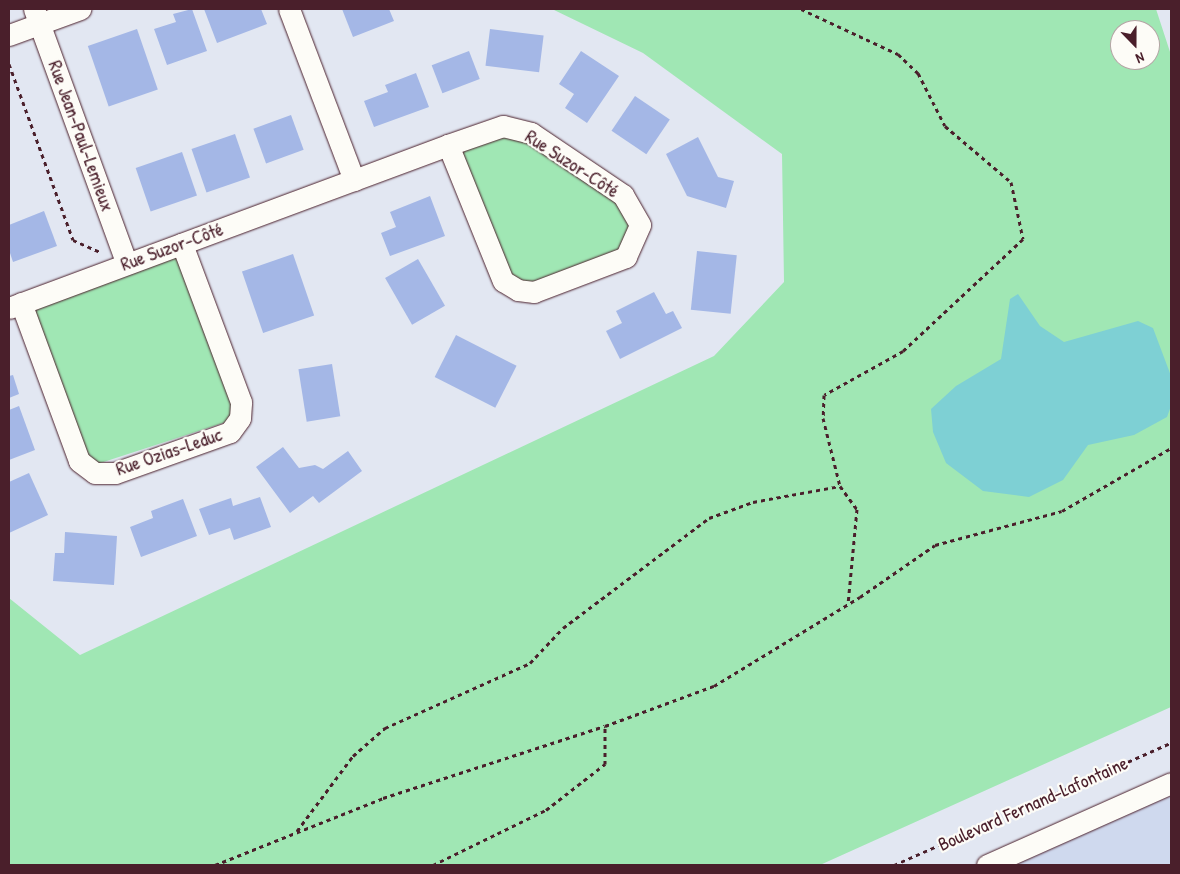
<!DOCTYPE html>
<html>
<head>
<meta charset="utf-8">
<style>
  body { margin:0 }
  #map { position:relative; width:1180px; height:874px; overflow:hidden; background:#e2e7f2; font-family:"Patrick Hand",sans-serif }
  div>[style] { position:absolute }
  .built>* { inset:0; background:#cfd9ee }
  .green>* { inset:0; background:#a0e7b4; transform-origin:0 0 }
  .water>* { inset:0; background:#7ed0d4 }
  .building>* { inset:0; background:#a4b7e6; transform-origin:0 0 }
  .path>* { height:3px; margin-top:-1.5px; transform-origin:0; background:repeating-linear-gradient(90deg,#4a1f2b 0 4px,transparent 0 8px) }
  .roads { filter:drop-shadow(0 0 1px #4a1f2b) drop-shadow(0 0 1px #4a1f2b) }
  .minor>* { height:21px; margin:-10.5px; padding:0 10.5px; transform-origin:10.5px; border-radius:10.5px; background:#fdfcf7 }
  span { translate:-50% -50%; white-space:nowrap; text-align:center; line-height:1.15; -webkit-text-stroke:4.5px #fdfcf7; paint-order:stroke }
  .street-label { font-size:19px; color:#4a1f2b }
  .frame { position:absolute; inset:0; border:10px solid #4a1f2b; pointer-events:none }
  .north { position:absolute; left:1110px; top:20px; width:50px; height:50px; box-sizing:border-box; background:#fdfcf7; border:1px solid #b5a4a5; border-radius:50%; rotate:158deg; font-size:14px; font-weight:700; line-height:20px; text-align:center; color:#4a1f2b }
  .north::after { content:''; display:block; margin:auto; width:18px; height:22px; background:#4a1f2b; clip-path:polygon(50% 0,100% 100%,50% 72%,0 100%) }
</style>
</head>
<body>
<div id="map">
  <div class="built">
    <div style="clip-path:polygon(1171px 794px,1171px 865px,1009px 865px)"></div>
  </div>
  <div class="green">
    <div style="clip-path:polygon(evenodd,552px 9px,1156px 9px,1171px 55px,1171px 707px,820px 865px,9px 865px,9px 598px,80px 655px,714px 356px,784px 282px,782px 154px,643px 53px,552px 9px,1120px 30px,1150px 30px,1150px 60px,1120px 60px,1120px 30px)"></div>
    <div style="clip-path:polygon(503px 126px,623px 195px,640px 225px,626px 257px,518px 290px,448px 145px)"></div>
    <div style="left:182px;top:244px;width:183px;height:171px;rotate:72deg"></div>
  </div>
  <div class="water">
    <div style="clip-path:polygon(1018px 294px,1040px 326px,1064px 342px,1138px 321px,1153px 328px,1171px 376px,1171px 406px,1167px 417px,1134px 435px,1088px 445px,1063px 480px,1029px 497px,983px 491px,946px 463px,933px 432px,931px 409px,956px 386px,1001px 359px,1010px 299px)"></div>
  </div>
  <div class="building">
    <div style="clip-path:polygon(192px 9px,207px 51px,167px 65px,154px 29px,176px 22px,173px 14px)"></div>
    <div style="clip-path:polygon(204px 9px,261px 9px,267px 24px,217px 43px)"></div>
    <div style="clip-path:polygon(342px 9px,389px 9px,394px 21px,353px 37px)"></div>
    <div style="left:137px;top:29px;width:64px;height:52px;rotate:71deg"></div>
    <div style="left:490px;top:29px;width:54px;height:37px;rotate:7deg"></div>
    <div style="left:469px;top:51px;width:30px;height:40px;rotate:69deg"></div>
    <div style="clip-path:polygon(581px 51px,619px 76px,587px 123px,565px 108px,574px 94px,559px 84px)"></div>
    <div style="clip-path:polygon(416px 73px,429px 107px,374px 127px,364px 101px,388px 92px,385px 85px)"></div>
    <div style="left:635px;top:96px;width:42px;height:42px;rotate:34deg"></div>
    <div style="left:291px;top:115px;width:37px;height:40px;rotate:70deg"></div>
    <div style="left:235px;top:134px;width:46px;height:46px;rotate:71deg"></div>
    <div style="clip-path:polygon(698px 137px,718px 177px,734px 181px,726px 208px,687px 196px,666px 154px)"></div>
    <div style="left:182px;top:152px;width:46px;height:49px;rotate:71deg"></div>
    <div style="clip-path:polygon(430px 196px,445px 236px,390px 256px,381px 233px,396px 227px,390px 212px)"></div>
    <div style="clip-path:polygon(44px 211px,57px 246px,13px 262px,9px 250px,9px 225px)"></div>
    <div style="left:697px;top:251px;width:40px;height:59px;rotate:6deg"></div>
    <div style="left:293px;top:254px;width:65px;height:54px;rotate:71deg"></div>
    <div style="left:418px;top:259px;width:54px;height:38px;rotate:60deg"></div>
    <div style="clip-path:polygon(654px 292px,666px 314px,673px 311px,682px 328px,620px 359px,606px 331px,622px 323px,616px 311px)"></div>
    <div style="left:456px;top:335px;width:68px;height:47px;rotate:27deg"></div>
    <div style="left:332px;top:364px;width:53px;height:34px;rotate:81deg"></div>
    <div style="clip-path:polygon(13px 375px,19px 394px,9px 398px,9px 376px)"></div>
    <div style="clip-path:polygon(19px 406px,35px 450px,9px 460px,9px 410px)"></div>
    <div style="clip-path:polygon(283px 447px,299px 468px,315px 465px,323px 469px,348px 451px,362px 471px,319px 503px,313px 496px,290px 513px,256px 467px)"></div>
    <div style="clip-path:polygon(29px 473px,48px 515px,9px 533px,9px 482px)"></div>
    <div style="clip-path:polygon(260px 497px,271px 527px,234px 540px,230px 528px,209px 535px,199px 509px,231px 498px,233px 506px)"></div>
    <div style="clip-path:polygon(183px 499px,197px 536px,141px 557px,130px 527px,153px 518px,151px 511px)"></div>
    <div style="clip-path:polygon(65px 532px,117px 536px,114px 585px,53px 581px,55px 553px,64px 553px)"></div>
  </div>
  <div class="path">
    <div style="left:801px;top:9px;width:107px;rotate:24.9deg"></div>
    <div style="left:898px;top:54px;width:28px;rotate:44deg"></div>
    <div style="left:918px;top:73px;width:59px;rotate:63deg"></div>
    <div style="left:945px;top:126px;width:87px;rotate:40.3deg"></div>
    <div style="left:1011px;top:182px;width:58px;rotate:78.1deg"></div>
    <div style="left:1023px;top:239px;width:164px;rotate:137deg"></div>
    <div style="left:903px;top:351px;width:90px;rotate:150.9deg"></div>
    <div style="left:824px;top:395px;width:23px;rotate:92deg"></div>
    <div style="left:823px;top:418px;width:70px;rotate:76deg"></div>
    <div style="left:9px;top:64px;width:187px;rotate:70deg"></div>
    <div style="left:73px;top:240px;width:30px;rotate:24deg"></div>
    <div style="left:297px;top:831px;width:94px;rotate:-53.3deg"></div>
    <div style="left:353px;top:756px;width:43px;rotate:-41.2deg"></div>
    <div style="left:385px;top:728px;width:159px;rotate:-24.1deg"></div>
    <div style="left:530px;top:663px;width:48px;rotate:-46.7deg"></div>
    <div style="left:563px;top:628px;width:183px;rotate:-37deg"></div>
    <div style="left:709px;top:518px;width:47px;rotate:-20deg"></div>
    <div style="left:753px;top:502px;width:88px;rotate:-10.4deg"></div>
    <div style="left:840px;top:486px;width:29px;rotate:54deg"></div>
    <div style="left:857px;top:509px;width:95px;rotate:95.4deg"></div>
    <div style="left:215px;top:865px;width:181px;rotate:-21.7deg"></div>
    <div style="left:383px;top:798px;width:233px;rotate:-18deg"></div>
    <div style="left:605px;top:726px;width:116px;rotate:-20.2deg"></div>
    <div style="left:714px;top:686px;width:171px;rotate:-31.4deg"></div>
    <div style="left:860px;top:597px;width:91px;rotate:-34.7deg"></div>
    <div style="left:935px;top:545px;width:131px;rotate:-15deg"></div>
    <div style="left:1062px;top:511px;width:126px;rotate:-30deg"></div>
    <div style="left:433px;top:865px;width:126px;rotate:-26deg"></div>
    <div style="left:546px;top:810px;width:75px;rotate:-37.9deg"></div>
    <div style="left:605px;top:764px;width:38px;rotate:-90deg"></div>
    <div style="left:894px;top:865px;width:303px;rotate:-23.8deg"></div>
  </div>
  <div class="roads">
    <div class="minor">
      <div style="left:34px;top:9px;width:271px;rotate:70deg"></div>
      <div style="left:289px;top:9px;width:183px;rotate:69.2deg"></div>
      <div style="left:9px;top:35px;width:76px;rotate:-20.1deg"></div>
      <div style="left:21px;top:303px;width:168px;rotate:69.8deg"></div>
      <div style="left:79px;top:461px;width:20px;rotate:37deg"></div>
      <div style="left:95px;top:473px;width:20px"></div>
      <div style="left:115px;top:473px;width:122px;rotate:-19.6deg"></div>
      <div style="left:230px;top:432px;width:17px;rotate:-54deg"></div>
      <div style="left:240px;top:418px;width:16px;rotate:-86deg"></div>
      <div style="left:241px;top:402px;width:169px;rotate:-110.5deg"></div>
      <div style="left:9px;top:308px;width:368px;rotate:-20.4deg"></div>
      <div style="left:354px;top:180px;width:100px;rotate:-20.4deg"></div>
      <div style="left:448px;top:145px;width:58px;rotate:-19.1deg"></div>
      <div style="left:503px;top:126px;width:29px;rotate:14deg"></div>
      <div style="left:531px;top:133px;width:111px;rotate:34deg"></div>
      <div style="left:623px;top:195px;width:34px;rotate:60deg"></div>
      <div style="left:640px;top:225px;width:35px;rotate:114deg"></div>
      <div style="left:626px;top:257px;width:98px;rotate:159.2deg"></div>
      <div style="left:534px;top:292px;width:16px;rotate:-173deg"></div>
      <div style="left:518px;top:290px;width:17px;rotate:-149deg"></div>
      <div style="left:503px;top:281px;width:147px;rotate:-112deg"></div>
      <div style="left:987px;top:865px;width:201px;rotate:-24deg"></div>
    </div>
  </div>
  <div class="street-label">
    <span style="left:81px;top:136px;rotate:70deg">Rue Jean-Paul-Lemieux</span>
    <span style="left:572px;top:164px;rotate:33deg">Rue Suzor-Côté</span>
    <span style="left:172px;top:247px;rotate:-20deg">Rue Suzor-Côté</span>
    <span style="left:169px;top:452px;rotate:-19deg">Rue Ozias-Leduc</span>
    <span style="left:1033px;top:804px;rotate:-24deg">Boulevard Fernand-Lafontaine</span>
  </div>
  <div class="frame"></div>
  <div class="north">N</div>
</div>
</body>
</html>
